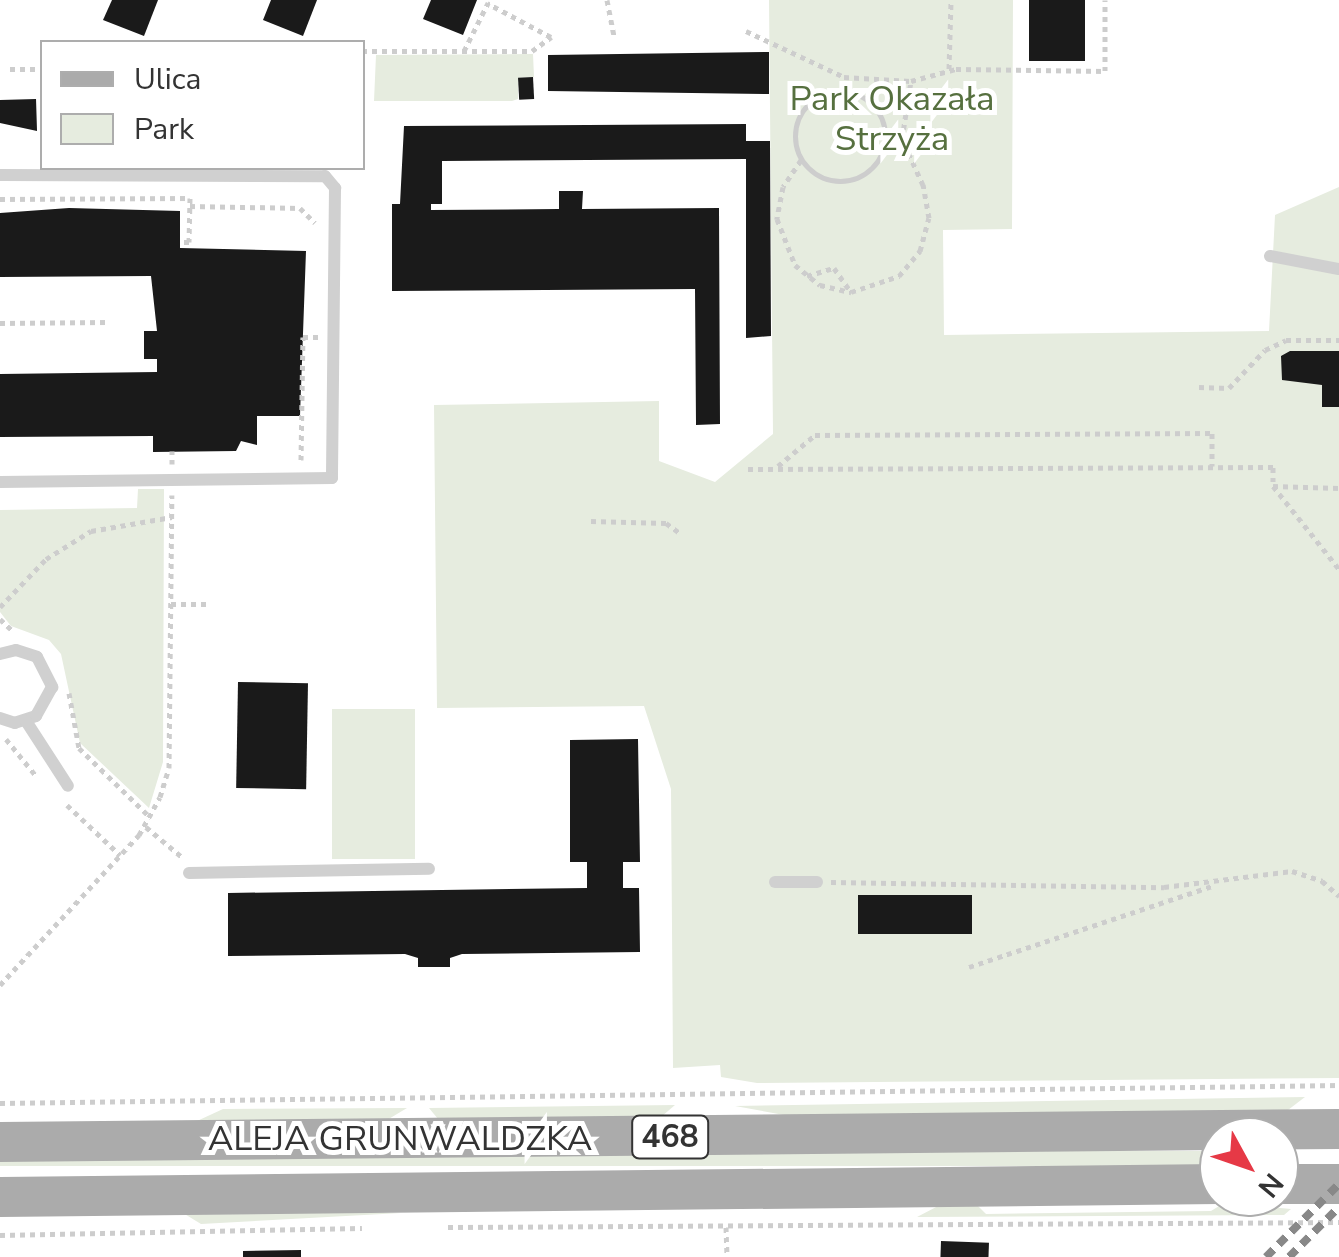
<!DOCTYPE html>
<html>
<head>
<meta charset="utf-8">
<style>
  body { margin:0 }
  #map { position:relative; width:1339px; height:1257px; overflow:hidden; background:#fff; font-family:"Nunito Sans",sans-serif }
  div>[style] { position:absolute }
  .green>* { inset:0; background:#e6ecdf; transform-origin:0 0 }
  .building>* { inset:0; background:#1a1a1a; transform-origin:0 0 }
  .path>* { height:5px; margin-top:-2.5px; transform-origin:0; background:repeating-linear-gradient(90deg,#cdcdcd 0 5px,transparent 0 10px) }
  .path>.ring { margin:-2.5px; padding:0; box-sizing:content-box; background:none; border:5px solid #cdcdcd; border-radius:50% }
  .service>* { height:12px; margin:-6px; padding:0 6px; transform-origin:6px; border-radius:6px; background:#d0d0d0 }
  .primary>* { height:40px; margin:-20px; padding:0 20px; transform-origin:20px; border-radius:20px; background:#ababab }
  .rail>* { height:8px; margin-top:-4px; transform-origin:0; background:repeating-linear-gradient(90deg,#888 0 10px,transparent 0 18px) }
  span { translate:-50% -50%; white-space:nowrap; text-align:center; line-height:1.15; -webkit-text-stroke:10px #fff; paint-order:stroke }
  .shield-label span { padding:2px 8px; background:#fff; border:2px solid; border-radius:8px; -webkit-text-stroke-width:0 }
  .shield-label { font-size:32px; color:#333; font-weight:700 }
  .park-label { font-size:35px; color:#56703f }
  .street-label { font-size:35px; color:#333 }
  .legend { position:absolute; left:40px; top:40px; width:325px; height:130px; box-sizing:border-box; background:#fff; border:2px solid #adadad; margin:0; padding:12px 18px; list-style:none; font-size:30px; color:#333 }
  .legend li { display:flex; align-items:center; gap:20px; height:50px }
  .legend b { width:50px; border:2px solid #adadad }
  .north { position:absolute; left:1199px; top:1117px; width:100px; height:100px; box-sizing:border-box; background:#fff; border:2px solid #adadad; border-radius:50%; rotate:130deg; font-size:28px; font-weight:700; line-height:40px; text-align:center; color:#333 }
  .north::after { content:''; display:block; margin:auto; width:35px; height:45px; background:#e63946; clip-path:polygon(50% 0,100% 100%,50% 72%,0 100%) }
</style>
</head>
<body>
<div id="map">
  <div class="green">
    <div style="clip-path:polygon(769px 0,1013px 0,1012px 229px,943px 230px,944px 335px,1269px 331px,1275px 215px,1339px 187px,1339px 1078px,757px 1083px,721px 1077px,720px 1065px,673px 1068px,671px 789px,644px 706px,437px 708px,434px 405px,659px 401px,659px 461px,715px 482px,773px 434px)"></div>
    <div style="clip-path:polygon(533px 54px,534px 77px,518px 78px,518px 99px,512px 101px,374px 101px,376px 55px)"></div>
    <div style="clip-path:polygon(138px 489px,164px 489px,163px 762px,149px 808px,80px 743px,61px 654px,49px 640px,11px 626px,0 612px,0 510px,137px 508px)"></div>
    <div style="left:332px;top:709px;width:83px;height:150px"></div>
    <div style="clip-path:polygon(1305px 1097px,1288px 1110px,784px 1115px,735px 1106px)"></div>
    <div style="clip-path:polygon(675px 1105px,661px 1117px,438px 1119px,429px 1108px)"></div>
    <div style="clip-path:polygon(407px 1108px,387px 1120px,197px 1121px,223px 1109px)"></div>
    <div style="left:1219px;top:1151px;width:15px;height:1219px;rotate:90deg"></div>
    <div style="clip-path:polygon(1224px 1203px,1291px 1209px,1284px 1215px,917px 1217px,940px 1205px,978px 1206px,986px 1214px,1211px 1211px)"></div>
    <div style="clip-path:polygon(183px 1213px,401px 1213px,201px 1224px)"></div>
  </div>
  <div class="building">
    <div style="clip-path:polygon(112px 0,158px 0,144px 36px,103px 20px)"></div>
    <div style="clip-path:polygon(271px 0,317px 0,303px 36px,263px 20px)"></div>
    <div style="clip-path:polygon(431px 0,477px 0,463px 35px,423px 19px)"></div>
    <div style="left:1029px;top:0;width:56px;height:61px"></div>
    <div style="clip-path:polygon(769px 52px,769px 94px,548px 91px,548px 55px)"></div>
    <div style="left:533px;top:77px;width:22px;height:15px;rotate:87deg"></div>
    <div style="clip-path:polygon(36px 99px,37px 131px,0 123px,0 100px)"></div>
    <div style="clip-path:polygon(746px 124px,746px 141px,770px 141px,771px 336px,746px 338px,746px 159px,442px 161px,442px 204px,431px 204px,431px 210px,559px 209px,559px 191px,583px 191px,582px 209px,719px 208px,720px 424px,696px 425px,695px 289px,392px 291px,392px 204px,400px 204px,404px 126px)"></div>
    <div style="clip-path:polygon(69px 208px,180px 211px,180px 248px,306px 251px,300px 416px,257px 416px,257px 445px,241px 441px,236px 451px,153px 452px,153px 436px,0 437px,0 374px,157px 372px,157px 359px,144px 359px,144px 331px,157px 331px,151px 276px,0 277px,0 213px)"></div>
    <div style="clip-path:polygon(1290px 351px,1339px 351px,1339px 407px,1322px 407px,1322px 385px,1282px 380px,1281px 356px)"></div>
    <div style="left:238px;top:682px;width:70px;height:106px;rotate:1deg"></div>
    <div style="clip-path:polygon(638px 739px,640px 862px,623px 862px,623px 888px,639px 888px,640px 952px,462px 954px,450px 958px,450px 967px,418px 967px,418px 958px,405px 954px,228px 956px,228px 893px,587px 888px,587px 862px,570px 862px,570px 740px)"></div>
    <div style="left:858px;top:895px;width:114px;height:39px"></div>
    <div style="left:941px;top:1241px;width:48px;height:16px;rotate:2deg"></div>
    <div style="clip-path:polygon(301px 1250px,301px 1257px,243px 1257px,243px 1251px)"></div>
  </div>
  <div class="path">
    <div style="left:607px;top:0;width:37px;rotate:79deg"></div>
    <div style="left:746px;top:31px;width:108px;rotate:25.1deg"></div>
    <div style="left:844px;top:77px;width:67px;rotate:3.4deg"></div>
    <div style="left:911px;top:81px;width:47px;rotate:-14.9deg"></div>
    <div style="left:956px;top:69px;width:149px;rotate:0.8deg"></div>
    <div style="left:1105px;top:71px;width:71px;rotate:-90deg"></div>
    <div style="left:362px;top:51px;width:170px"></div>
    <div style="left:532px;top:51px;width:24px;rotate:-36deg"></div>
    <div style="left:551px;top:37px;width:72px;rotate:-152deg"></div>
    <div style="left:464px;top:51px;width:54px;rotate:-63.4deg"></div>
    <div style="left:10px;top:69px;width:32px"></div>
    <div style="left:949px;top:69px;width:69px;rotate:-88.3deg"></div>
    <div class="ring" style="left:795px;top:91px;width:85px;height:85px"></div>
    <div style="left:801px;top:160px;width:32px;rotate:124deg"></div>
    <div style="left:783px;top:187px;width:33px;rotate:101deg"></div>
    <div style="left:777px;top:219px;width:49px;rotate:68.6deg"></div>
    <div style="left:795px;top:265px;width:32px;rotate:39deg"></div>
    <div style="left:820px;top:285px;width:32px;rotate:13deg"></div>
    <div style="left:851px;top:292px;width:51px;rotate:-18.4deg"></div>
    <div style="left:899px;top:276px;width:33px;rotate:-50deg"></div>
    <div style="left:920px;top:251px;width:34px;rotate:-75deg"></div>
    <div style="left:929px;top:218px;width:34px;rotate:-100deg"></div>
    <div style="left:923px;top:185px;width:51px;rotate:-114.5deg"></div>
    <div style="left:902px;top:139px;width:59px;rotate:-81.2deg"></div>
    <div style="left:0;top:199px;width:190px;rotate:-0.3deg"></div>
    <div style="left:190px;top:198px;width:44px;rotate:91.3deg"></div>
    <div style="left:189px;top:242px;width:9px;rotate:180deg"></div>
    <div style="left:190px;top:206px;width:110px;rotate:1deg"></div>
    <div style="left:300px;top:208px;width:21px;rotate:45deg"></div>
    <div style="left:807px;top:276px;width:28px;rotate:-17deg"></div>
    <div style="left:834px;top:268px;width:29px;rotate:55deg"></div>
    <div style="left:0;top:323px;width:107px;rotate:-0.5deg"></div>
    <div style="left:1199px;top:387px;width:30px;rotate:2deg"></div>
    <div style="left:1229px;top:388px;width:52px;rotate:-46.5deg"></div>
    <div style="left:1265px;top:350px;width:23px;rotate:-25deg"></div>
    <div style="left:1286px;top:340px;width:53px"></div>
    <div style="left:301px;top:460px;width:123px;rotate:-89.1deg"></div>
    <div style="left:303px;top:337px;width:16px"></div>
    <div style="left:172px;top:464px;width:13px;rotate:-90deg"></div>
    <div style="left:778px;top:466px;width:48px;rotate:-40deg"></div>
    <div style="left:815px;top:435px;width:397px;rotate:-0.3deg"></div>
    <div style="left:1212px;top:433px;width:33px;rotate:90deg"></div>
    <div style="left:748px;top:469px;width:525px;rotate:-0.22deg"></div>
    <div style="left:1273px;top:467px;width:19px;rotate:90deg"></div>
    <div style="left:1273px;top:486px;width:66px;rotate:1.7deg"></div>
    <div style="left:1273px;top:486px;width:106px;rotate:51.5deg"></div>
    <div style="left:591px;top:521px;width:75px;rotate:1.5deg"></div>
    <div style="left:666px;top:523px;width:17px;rotate:36deg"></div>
    <div style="left:171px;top:604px;width:36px"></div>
    <div style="left:0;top:607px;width:66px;rotate:-46.2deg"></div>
    <div style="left:46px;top:559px;width:53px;rotate:-31.9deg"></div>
    <div style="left:91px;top:531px;width:82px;rotate:-9.8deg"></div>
    <div style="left:0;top:619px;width:19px;rotate:43deg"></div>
    <div style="left:69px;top:693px;width:56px;rotate:79.7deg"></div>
    <div style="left:79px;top:748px;width:100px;rotate:44.2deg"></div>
    <div style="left:6px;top:739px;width:49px;rotate:50.8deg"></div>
    <div style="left:67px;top:805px;width:73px;rotate:43.3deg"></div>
    <div style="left:146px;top:827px;width:47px;rotate:39.8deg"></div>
    <div style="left:831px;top:882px;width:333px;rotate:0.9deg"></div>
    <div style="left:1164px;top:887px;width:129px;rotate:-7.1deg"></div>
    <div style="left:1292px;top:871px;width:32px;rotate:18deg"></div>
    <div style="left:1322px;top:881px;width:23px;rotate:41deg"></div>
    <div style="left:969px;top:967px;width:259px;rotate:-18.4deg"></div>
    <div style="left:0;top:985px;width:205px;rotate:-47.2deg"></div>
    <div style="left:139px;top:835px;width:43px;rotate:-61.1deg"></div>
    <div style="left:160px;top:797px;width:30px;rotate:-73deg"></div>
    <div style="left:169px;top:768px;width:273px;rotate:-89.4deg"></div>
    <div style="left:0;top:1103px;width:1339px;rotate:-0.77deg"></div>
    <div style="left:448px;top:1227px;width:891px;rotate:-0.32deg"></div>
    <div style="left:726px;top:1227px;width:30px;rotate:88deg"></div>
    <div style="left:0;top:1235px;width:362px;rotate:-1.1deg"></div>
  </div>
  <div class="service">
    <div style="left:0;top:175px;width:325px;rotate:0.2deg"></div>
    <div style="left:325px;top:176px;width:16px;rotate:50deg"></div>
    <div style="left:335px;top:188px;width:290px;rotate:90.6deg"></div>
    <div style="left:332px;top:478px;width:332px;rotate:179.3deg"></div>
    <div style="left:1270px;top:256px;width:70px;rotate:10.7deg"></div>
    <div style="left:0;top:654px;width:16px;rotate:-14deg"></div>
    <div style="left:16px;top:650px;width:22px;rotate:18deg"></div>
    <div style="left:37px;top:657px;width:34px;rotate:63deg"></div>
    <div style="left:52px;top:687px;width:33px;rotate:119deg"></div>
    <div style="left:36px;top:716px;width:22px;rotate:162deg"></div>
    <div style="left:15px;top:723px;width:16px;rotate:-162deg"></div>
    <div style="left:26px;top:721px;width:77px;rotate:57.1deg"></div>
    <div style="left:189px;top:873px;width:240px;rotate:-1deg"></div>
    <div style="left:775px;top:882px;width:42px"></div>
  </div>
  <div class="primary">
    <div style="left:0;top:1142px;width:1339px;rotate:-0.56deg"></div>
    <div style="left:1279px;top:1184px;width:60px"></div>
    <div style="left:0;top:1197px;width:1219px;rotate:-0.61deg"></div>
  </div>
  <div class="rail">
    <div style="left:1266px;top:1257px;width:103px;rotate:-45deg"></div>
    <div style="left:1289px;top:1257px;width:71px;rotate:-45deg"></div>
  </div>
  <div class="shield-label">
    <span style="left:670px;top:1137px">468</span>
  </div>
  <div class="park-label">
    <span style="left:892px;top:119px">Park Okazała<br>Strzyża</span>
  </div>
  <div class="street-label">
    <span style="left:400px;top:1139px">ALEJA GRUNWALDZKA</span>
  </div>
  <ul class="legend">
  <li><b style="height:12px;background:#ababab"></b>Ulica</li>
  <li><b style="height:28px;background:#e6ecdf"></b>Park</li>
  </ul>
  <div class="north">N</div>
</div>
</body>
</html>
